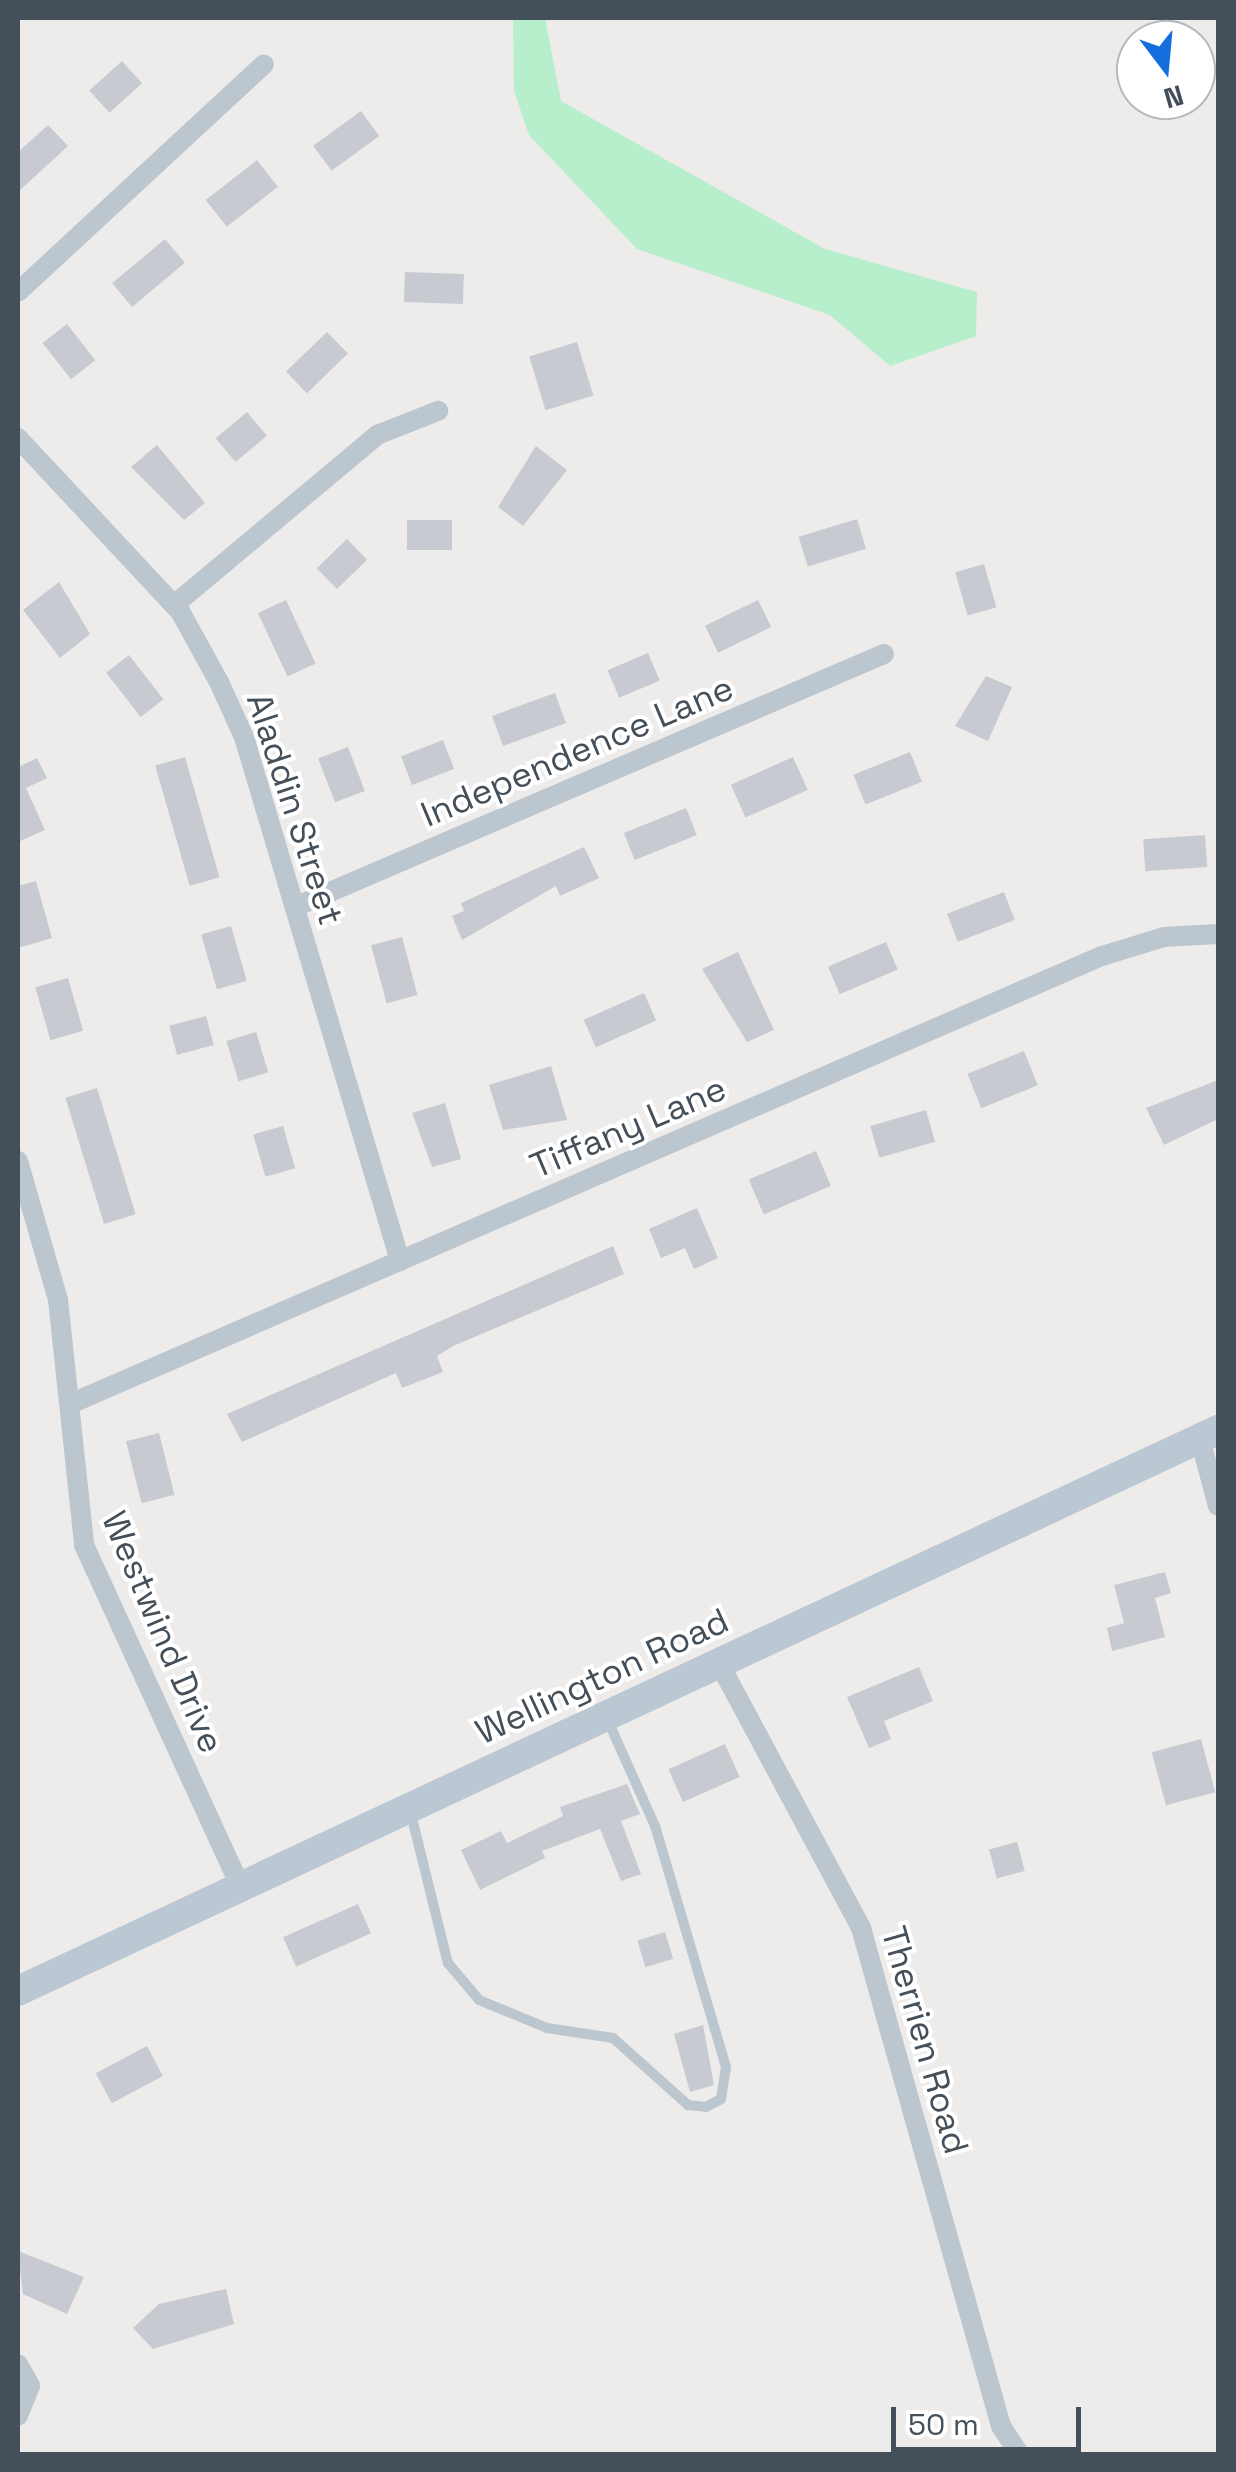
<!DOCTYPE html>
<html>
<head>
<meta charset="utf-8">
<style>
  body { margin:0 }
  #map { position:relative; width:1236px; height:2472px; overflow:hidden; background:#eeebeb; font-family:"Space Grotesk",sans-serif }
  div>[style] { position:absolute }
  .green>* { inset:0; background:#b7eecc }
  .building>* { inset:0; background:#c8cad1; transform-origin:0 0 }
  .service>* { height:10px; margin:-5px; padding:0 5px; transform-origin:5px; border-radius:5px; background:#bcc6ce }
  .minor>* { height:20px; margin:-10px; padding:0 10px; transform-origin:10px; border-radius:10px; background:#bcc6ce }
  .secondary>* { height:30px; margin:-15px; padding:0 15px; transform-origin:15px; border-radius:15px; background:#bbc7d3 }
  span { translate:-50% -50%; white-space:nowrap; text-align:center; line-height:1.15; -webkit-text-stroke:8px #fff; paint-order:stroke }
  .street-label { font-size:35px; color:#444f59 }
  .frame { position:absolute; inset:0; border:20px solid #444f59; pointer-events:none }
  .north { position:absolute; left:1116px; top:20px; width:100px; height:100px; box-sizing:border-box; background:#fff; border:2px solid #b4b9bd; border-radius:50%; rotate:164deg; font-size:28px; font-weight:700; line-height:40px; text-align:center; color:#444f59 }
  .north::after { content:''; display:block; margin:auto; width:35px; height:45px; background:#156dde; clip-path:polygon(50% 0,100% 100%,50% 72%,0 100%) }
  .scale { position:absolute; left:891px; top:2407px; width:190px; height:45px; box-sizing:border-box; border:5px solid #444f59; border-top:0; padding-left:12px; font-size:30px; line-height:35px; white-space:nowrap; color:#444f59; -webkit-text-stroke:8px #fff; paint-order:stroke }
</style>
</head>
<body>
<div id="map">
  <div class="green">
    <div style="clip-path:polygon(513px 18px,545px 18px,561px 101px,825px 249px,977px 292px,976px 336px,890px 366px,830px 315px,637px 249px,529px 135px,514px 91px)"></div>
  </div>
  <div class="building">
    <div style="left:122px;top:61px;width:30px;height:44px;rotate:48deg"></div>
    <div style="left:361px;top:111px;width:31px;height:59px;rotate:54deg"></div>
    <div style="clip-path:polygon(48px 125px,68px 146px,18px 192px,18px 152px)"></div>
    <div style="left:257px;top:160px;width:34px;height:65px;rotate:52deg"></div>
    <div style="left:165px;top:239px;width:31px;height:69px;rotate:50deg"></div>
    <div style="left:405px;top:272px;width:59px;height:30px;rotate:2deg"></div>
    <div style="left:67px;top:324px;width:46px;height:31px;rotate:52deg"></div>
    <div style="left:327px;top:332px;width:30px;height:57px;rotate:46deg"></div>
    <div style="left:577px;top:342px;width:56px;height:50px;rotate:73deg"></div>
    <div style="left:247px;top:412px;width:31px;height:41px;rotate:50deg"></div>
    <div style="clip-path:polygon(157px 445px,205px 503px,184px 520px,131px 467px)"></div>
    <div style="clip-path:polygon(536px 446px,567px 470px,523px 526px,498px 507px)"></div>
    <div style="left:857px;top:519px;width:31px;height:61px;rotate:73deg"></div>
    <div style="left:407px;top:520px;width:45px;height:30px"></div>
    <div style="left:347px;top:539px;width:29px;height:42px;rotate:46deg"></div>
    <div style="left:984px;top:564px;width:45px;height:30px;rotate:74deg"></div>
    <div style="clip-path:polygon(59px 582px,90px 634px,60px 658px,23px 610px)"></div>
    <div style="left:286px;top:600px;width:70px;height:31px;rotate:65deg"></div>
    <div style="left:758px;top:600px;width:30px;height:59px;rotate:64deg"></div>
    <div style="left:648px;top:653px;width:30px;height:44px;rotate:67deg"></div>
    <div style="left:129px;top:655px;width:56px;height:29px;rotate:52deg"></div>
    <div style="clip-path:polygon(986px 676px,1012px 687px,988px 741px,955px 726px)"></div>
    <div style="left:555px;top:693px;width:32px;height:67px;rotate:70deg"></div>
    <div style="left:443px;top:740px;width:31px;height:45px;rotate:69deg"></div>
    <div style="left:348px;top:747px;width:47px;height:32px;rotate:69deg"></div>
    <div style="left:910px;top:752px;width:32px;height:61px;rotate:68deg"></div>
    <div style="left:185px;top:757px;width:125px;height:31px;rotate:74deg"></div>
    <div style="left:793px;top:757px;width:36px;height:68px;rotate:66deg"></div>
    <div style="clip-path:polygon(37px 758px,47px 778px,26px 788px,45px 830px,18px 842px,18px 767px)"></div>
    <div style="left:686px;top:808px;width:29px;height:67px;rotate:68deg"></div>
    <div style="left:1205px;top:835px;width:32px;height:62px;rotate:86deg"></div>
    <div style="clip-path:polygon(584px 847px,599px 878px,560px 896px,556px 886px,462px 940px,452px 916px,464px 911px,461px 903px)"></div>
    <div style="clip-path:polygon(36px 881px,52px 938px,18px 948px,18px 886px)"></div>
    <div style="left:1004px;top:892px;width:30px;height:61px;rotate:69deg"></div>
    <div style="left:231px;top:926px;width:57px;height:31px;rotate:74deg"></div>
    <div style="left:402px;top:937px;width:60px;height:32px;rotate:75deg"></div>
    <div style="left:886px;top:942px;width:30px;height:63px;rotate:67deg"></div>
    <div style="clip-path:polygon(738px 952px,774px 1030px,747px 1042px,702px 969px)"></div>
    <div style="left:68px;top:978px;width:55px;height:34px;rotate:74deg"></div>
    <div style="left:644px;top:993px;width:30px;height:66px;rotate:66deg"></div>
    <div style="left:206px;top:1016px;width:30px;height:38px;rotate:75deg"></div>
    <div style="left:256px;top:1032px;width:42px;height:31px;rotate:73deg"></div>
    <div style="left:1024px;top:1051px;width:37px;height:61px;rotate:68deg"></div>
    <div style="clip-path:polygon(551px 1066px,567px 1120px,503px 1130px,489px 1085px)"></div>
    <div style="clip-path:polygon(1218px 1080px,1218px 1119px,1164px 1145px,1146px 1108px)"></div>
    <div style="left:97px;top:1088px;width:132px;height:33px;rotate:73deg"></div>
    <div style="clip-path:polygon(445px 1103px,461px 1159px,432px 1167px,412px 1113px)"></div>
    <div style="left:926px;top:1110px;width:33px;height:58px;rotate:74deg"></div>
    <div style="left:283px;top:1126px;width:44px;height:31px;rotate:74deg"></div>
    <div style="left:816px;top:1151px;width:38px;height:73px;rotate:67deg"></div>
    <div style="clip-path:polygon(697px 1208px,718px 1258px,694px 1269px,685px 1248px,661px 1258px,649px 1229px)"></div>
    <div style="clip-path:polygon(613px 1246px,624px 1274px,453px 1346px,437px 1356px,443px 1372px,402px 1388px,396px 1373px,242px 1442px,227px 1414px)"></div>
    <div style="left:159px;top:1433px;width:64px;height:34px;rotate:76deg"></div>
    <div style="clip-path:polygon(1165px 1572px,1171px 1593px,1155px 1598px,1165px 1637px,1112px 1651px,1107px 1628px,1124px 1623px,1114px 1585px)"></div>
    <div style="clip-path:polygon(919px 1667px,933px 1701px,884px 1721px,891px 1739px,869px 1748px,847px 1697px)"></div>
    <div style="left:1201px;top:1739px;width:55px;height:51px;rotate:75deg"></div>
    <div style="left:725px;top:1744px;width:36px;height:62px;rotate:66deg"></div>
    <div style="clip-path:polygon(627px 1784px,640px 1814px,621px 1821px,641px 1874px,621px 1881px,600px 1829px,542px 1851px,545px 1858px,480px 1890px,461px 1850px,501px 1831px,507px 1843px,563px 1816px,560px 1807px)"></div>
    <div style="left:1017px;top:1842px;width:30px;height:29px;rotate:75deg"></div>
    <div style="left:358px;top:1904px;width:32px;height:82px;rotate:66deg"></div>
    <div style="left:665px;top:1932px;width:28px;height:29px;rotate:73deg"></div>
    <div style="clip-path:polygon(703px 2025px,714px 2085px,690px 2092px,674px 2034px)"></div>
    <div style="left:147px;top:2046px;width:34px;height:58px;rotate:62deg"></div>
    <div style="clip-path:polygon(18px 2251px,84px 2277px,67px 2314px,23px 2294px)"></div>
    <div style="clip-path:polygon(226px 2289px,234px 2324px,153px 2349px,133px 2328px,159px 2304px)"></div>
  </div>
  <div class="service">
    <div style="left:411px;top:1814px;width:154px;rotate:76.1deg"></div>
    <div style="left:448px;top:1963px;width:48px;rotate:50deg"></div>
    <div style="left:479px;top:2000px;width:74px;rotate:22.4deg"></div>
    <div style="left:547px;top:2028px;width:67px;rotate:8.6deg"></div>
    <div style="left:613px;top:2038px;width:101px;rotate:41.8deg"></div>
    <div style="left:688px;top:2105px;width:18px;rotate:6deg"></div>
    <div style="left:706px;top:2107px;width:17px;rotate:-28deg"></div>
    <div style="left:721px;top:2099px;width:32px;rotate:-81deg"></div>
    <div style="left:726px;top:2067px;width:251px;rotate:-106.4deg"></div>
    <div style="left:655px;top:1826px;width:115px;rotate:-114.1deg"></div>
  </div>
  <div class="minor">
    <div style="left:18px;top:292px;width:335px;rotate:-42.8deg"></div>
    <div style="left:18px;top:438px;width:239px;rotate:47deg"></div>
    <div style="left:181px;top:613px;width:79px;rotate:61.2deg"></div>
    <div style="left:219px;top:682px;width:60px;rotate:65.6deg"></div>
    <div style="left:244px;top:737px;width:547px;rotate:73.42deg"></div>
    <div style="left:174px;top:605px;width:265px;rotate:-39.9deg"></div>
    <div style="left:377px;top:435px;width:66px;rotate:-21.5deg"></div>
    <div style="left:295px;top:907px;width:641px;rotate:-23.25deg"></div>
    <div style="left:18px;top:1161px;width:145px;rotate:73.9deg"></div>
    <div style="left:58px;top:1300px;width:246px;rotate:83.9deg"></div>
    <div style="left:84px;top:1545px;width:374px;rotate:65.4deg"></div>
    <div style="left:70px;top:1404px;width:1125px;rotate:-23.47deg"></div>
    <div style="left:1102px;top:956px;width:65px;rotate:-17deg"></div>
    <div style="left:1164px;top:937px;width:54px;rotate:-3.2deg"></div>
    <div style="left:1200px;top:1439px;width:69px;rotate:75deg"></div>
    <div style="left:719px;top:1663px;width:301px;rotate:61.8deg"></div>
    <div style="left:861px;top:1928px;width:517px;rotate:74.3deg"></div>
    <div style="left:1001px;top:2426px;width:33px;rotate:57deg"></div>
    <div style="left:18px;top:2364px;width:25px;rotate:61deg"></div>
    <div style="left:30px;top:2386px;width:32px;rotate:112deg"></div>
  </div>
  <div class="secondary">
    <div style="left:18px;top:1991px;width:1325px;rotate:-25.06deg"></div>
  </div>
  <div class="street-label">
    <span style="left:577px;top:751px;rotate:-23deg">Independence Lane</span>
    <span style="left:295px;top:809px;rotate:72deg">Aladdin Street</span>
    <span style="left:628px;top:1127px;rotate:-23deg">Tiffany Lane</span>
    <span style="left:163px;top:1632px;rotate:67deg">Westwind Drive</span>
    <span style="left:602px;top:1676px;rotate:-25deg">Wellington Road</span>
    <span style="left:925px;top:2040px;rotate:74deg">Therrien Road</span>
  </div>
  <div class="frame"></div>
  <div class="north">N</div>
  <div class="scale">50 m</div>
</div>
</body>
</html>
